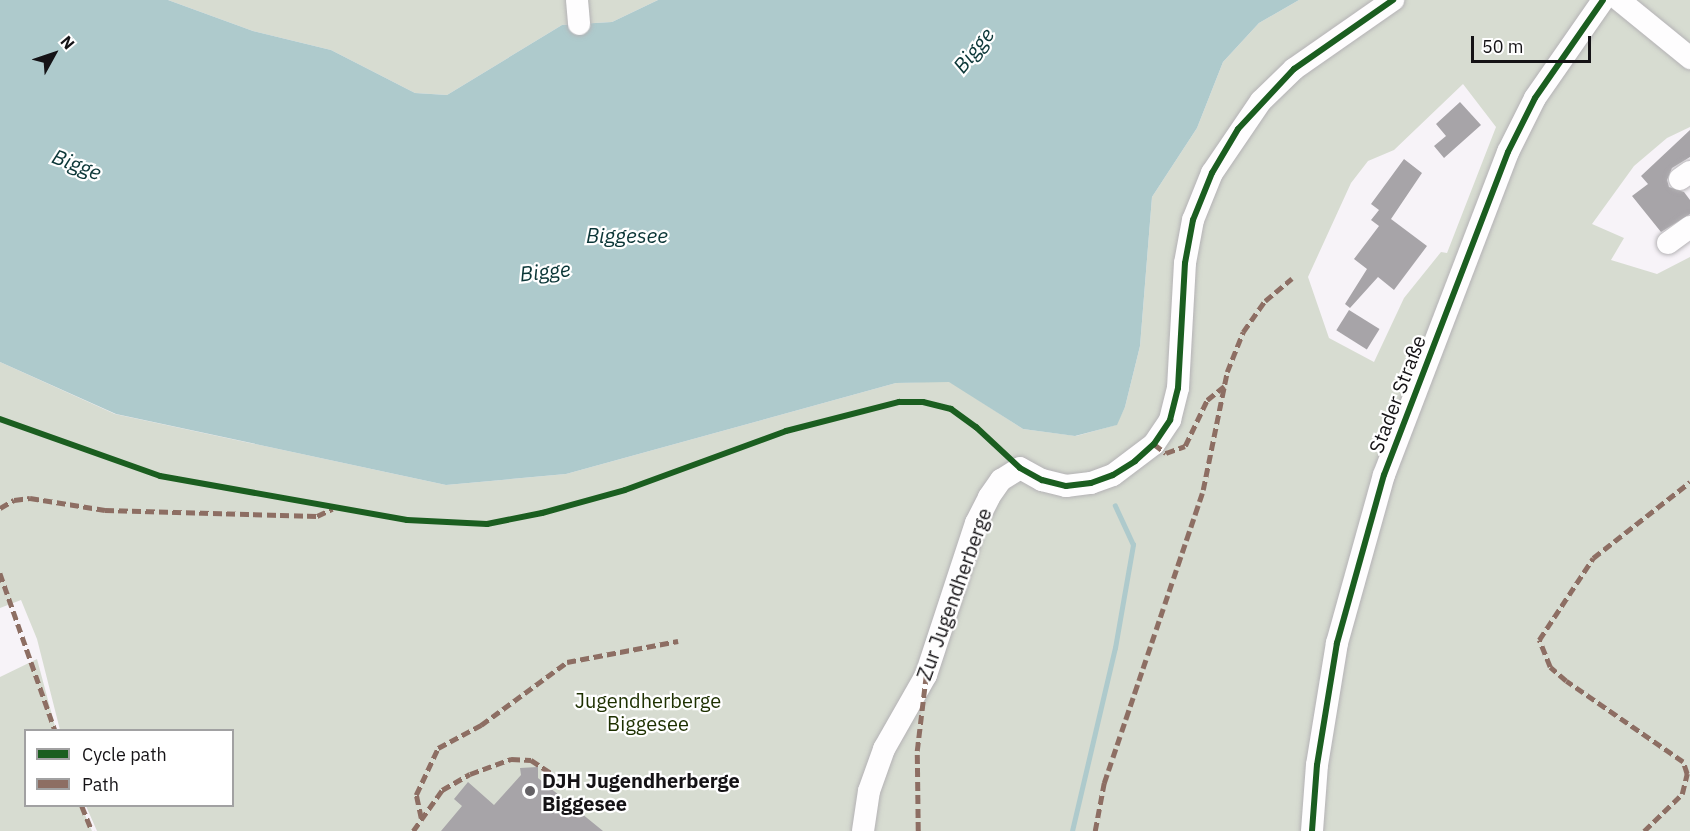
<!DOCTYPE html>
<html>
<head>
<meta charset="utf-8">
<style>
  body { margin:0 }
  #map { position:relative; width:1690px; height:831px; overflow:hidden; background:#f7f3f8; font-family:"IBM Plex Sans",sans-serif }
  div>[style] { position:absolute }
  .green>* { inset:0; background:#d7dcd1 }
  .water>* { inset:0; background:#aecacc }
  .stream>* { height:4.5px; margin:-2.25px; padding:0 2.25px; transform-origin:2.25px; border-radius:2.25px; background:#aecacc }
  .building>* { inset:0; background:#a7a4a8; transform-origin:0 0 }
  .roads { filter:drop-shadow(0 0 2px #b4b2b5) drop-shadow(0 0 2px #b4b2b5) }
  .minor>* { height:22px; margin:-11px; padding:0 11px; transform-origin:11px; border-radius:11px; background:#fefdfe }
  .quiet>* { height:4.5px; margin-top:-2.25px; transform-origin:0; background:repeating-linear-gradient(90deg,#8d6e63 0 9px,transparent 0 13.5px) }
  .cycleway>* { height:6px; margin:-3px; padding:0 3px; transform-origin:3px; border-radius:3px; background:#1b5e20 }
  .dots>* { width:16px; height:16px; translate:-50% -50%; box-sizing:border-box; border:3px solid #fff; border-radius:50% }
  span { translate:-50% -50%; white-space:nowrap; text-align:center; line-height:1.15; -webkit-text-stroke:4.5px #fff; paint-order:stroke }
  .street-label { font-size:20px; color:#151316 }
  .park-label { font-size:20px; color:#1d3000 }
  .poi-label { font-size:20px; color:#151316; font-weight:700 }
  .left { translate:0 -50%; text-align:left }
  .water-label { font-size:21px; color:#0b3637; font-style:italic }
  .legend { position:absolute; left:24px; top:729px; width:210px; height:78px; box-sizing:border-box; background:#fff; border:2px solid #a1a1a2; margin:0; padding:8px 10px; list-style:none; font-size:18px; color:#151316 }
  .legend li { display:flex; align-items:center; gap:12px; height:30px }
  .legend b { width:30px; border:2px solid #a1a1a2 }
  .north { position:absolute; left:24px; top:24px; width:60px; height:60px; -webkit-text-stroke:4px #fff; paint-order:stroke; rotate:50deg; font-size:16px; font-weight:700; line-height:24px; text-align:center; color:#151316 }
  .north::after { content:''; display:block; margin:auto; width:21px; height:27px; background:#151316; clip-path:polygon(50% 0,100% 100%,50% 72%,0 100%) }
  .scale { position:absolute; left:1471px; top:36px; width:120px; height:27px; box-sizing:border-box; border:3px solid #151316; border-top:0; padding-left:8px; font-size:18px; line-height:21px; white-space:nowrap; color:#151316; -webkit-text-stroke:4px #fff; paint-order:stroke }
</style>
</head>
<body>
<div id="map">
  <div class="green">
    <div style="clip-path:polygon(168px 0,658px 0,612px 22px,562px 25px,447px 95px,415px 93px,331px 50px,253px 31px)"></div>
    <div style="clip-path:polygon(evenodd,1299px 0,1690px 0,1690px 127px,1667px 138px,1634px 166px,1592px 224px,1624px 238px,1611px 260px,1657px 274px,1690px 257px,1690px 831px,97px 831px,86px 806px,232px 806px,232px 730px,60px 730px,37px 639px,21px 600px,0 608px,0 362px,115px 414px,446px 485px,566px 474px,896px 383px,949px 381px,1023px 429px,1076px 436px,1116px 425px,1125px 407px,1140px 346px,1152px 197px,1197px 128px,1223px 62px,1259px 23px,1299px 0,1463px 84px,1496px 127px,1447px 253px,1441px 252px,1404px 298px,1374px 362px,1329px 338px,1308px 277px,1351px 183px,1368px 161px,1394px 150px,1463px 84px)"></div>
    <div style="clip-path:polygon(37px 659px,56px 730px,26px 730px,26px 806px,81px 806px,92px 831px,0 831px,0 677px)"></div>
  </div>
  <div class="water">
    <div style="clip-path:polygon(0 0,168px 0,253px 31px,331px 50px,415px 93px,447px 95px,562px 25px,612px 22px,658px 0,1299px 0,1259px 23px,1223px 62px,1197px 128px,1152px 197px,1140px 346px,1125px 407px,1117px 425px,1075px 436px,1023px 429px,949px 382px,896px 383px,566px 474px,446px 485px,116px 414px,0 362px)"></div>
  </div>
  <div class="stream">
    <div style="left:1072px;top:831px;width:188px;rotate:-76.8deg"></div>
    <div style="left:1115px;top:648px;width:105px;rotate:-80.1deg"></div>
    <div style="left:1133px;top:545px;width:43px;rotate:-114.8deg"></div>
  </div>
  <div class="building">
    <div style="clip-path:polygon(1460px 102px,1481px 125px,1444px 158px,1434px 146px,1446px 136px,1436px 124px)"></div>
    <div style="clip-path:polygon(1690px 130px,1690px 157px,1672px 168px,1667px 180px,1669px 187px,1684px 192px,1690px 200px,1690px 214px,1661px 232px,1632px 196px,1648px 184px,1641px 176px)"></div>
    <div style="clip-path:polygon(1404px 159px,1422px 173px,1391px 219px,1427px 246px,1394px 290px,1378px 277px,1350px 308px,1345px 304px,1367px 269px,1354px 259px,1379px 226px,1371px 220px,1379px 210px,1371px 204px)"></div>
    <div style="left:1349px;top:310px;width:36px;height:24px;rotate:32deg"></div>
    <div style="clip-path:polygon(538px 767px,538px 778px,603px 831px,441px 831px,462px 806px,454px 799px,468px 782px,494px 805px,521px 775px,520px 768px)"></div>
  </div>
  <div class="roads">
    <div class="minor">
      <div style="left:577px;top:0;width:24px;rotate:85deg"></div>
      <div style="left:1619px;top:0;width:92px;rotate:39.2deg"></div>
      <div style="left:1680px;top:179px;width:12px;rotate:-35deg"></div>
      <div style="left:1668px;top:243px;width:27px;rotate:-36deg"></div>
      <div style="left:863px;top:831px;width:40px;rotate:-81.5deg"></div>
      <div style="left:869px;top:791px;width:45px;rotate:-70.3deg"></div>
      <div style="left:884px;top:749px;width:85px;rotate:-60.4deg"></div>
      <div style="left:926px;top:675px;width:160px;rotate:-71.8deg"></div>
      <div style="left:976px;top:523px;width:29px;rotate:-63deg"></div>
      <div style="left:989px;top:497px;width:21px;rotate:-55deg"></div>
      <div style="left:1001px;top:480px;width:22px;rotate:-32deg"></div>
      <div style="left:1020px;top:468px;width:25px;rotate:29deg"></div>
      <div style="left:1042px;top:480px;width:25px;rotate:14deg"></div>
      <div style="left:1066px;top:486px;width:25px;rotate:-7deg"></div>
      <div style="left:1091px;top:483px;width:23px;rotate:-20deg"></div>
      <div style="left:1113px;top:475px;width:51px;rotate:-37.1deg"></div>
      <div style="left:1154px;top:444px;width:29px;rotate:-56deg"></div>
      <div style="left:1170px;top:420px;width:33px;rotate:-76deg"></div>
      <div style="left:1178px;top:388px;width:125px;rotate:-86.8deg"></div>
      <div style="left:1185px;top:263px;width:44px;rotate:-79.5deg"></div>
      <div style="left:1193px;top:220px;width:51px;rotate:-68deg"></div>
      <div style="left:1212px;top:173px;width:87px;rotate:-55.8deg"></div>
      <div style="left:1261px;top:101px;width:46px;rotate:-44.1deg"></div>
      <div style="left:1294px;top:69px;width:121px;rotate:-34.9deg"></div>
      <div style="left:1312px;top:831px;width:66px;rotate:-85.7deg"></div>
      <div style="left:1317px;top:765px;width:124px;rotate:-80.7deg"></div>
      <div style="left:1337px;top:643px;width:174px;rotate:-74.4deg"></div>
      <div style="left:1384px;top:475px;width:346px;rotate:-69deg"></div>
      <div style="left:1508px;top:152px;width:60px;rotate:-63.4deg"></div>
      <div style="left:1535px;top:98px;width:119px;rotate:-55.2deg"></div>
    </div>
  </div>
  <div class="quiet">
    <div style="left:1154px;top:444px;width:15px;rotate:37deg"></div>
    <div style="left:1166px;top:453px;width:20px;rotate:-20deg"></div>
    <div style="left:1185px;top:446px;width:51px;rotate:-64.4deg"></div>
    <div style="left:1207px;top:400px;width:22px;rotate:-39deg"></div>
    <div style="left:0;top:508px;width:16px;rotate:-30deg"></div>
    <div style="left:14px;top:500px;width:16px;rotate:-7deg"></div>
    <div style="left:30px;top:498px;width:76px;rotate:9.1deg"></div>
    <div style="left:105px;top:510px;width:212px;rotate:1.6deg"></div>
    <div style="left:317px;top:516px;width:17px;rotate:-25deg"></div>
    <div style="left:0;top:573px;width:166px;rotate:70.7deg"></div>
    <div style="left:82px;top:806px;width:27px;rotate:68deg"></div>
    <div style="left:421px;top:818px;width:24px;rotate:-102deg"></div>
    <div style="left:416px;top:795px;width:52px;rotate:-64.9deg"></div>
    <div style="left:438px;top:748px;width:49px;rotate:-28.1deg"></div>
    <div style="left:481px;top:725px;width:107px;rotate:-36.2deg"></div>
    <div style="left:567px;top:662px;width:113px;rotate:-10.7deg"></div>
    <div style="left:413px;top:831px;width:50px;rotate:-54.7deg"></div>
    <div style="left:442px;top:790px;width:32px;rotate:-30deg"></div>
    <div style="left:470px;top:774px;width:44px;rotate:-20.1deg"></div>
    <div style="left:511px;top:759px;width:20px;rotate:3deg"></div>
    <div style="left:531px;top:760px;width:24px;rotate:33deg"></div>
    <div style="left:918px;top:831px;width:80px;rotate:-90.7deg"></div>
    <div style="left:917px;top:751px;width:77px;rotate:-83.2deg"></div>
    <div style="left:1095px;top:831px;width:49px;rotate:-79.4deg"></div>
    <div style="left:1104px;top:783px;width:309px;rotate:-71.3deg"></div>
    <div style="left:1203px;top:490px;width:120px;rotate:-78.5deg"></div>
    <div style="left:1227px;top:372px;width:43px;rotate:-68.2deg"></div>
    <div style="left:1243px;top:332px;width:38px;rotate:-55deg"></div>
    <div style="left:1265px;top:301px;width:35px;rotate:-40deg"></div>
    <div style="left:1644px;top:831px;width:53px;rotate:-44.2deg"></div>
    <div style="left:1682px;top:794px;width:21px;rotate:-76deg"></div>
    <div style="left:1687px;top:774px;width:13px;rotate:-108deg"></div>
    <div style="left:1683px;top:762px;width:142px;rotate:-145.3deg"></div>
    <div style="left:1566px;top:681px;width:21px;rotate:-139deg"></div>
    <div style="left:1550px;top:667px;width:29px;rotate:-112deg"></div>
    <div style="left:1539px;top:640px;width:98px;rotate:-56.6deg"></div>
    <div style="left:1593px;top:558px;width:123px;rotate:-38.1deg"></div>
  </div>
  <div class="cycleway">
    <div style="left:0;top:419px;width:170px;rotate:19.6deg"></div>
    <div style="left:160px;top:476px;width:251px;rotate:10.1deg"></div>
    <div style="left:407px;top:520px;width:80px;rotate:2.9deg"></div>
    <div style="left:487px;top:524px;width:56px;rotate:-11.3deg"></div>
    <div style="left:542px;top:513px;width:86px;rotate:-15.5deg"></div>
    <div style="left:625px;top:490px;width:171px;rotate:-20.1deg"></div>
    <div style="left:786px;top:431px;width:117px;rotate:-14.4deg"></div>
    <div style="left:899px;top:402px;width:24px"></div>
    <div style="left:923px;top:402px;width:29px;rotate:14deg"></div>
    <div style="left:951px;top:409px;width:31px;rotate:36deg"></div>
    <div style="left:976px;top:427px;width:60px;rotate:43deg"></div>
    <div style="left:1020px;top:468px;width:25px;rotate:29deg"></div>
    <div style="left:1042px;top:480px;width:25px;rotate:14deg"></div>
    <div style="left:1066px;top:486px;width:25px;rotate:-7deg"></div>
    <div style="left:1091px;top:483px;width:23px;rotate:-20deg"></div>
    <div style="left:1113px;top:475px;width:26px;rotate:-32deg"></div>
    <div style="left:1135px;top:461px;width:25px;rotate:-42deg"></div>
    <div style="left:1154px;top:444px;width:29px;rotate:-56deg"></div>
    <div style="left:1170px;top:420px;width:33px;rotate:-76deg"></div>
    <div style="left:1178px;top:388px;width:125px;rotate:-86.8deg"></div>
    <div style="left:1185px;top:263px;width:44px;rotate:-79.5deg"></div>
    <div style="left:1193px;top:220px;width:51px;rotate:-68deg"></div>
    <div style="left:1212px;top:173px;width:51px;rotate:-59.4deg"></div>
    <div style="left:1238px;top:129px;width:82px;rotate:-47deg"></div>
    <div style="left:1294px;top:69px;width:121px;rotate:-34.9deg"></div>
    <div style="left:1312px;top:831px;width:66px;rotate:-85.7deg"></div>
    <div style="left:1317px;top:765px;width:124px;rotate:-80.7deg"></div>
    <div style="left:1337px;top:643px;width:174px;rotate:-74.4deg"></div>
    <div style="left:1384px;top:475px;width:346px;rotate:-69deg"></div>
    <div style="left:1508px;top:152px;width:60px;rotate:-63.4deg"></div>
    <div style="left:1535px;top:98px;width:119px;rotate:-55.2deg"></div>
  </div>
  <div class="dots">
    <div style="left:530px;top:791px;background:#646165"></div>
  </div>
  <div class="street-label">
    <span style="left:1397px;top:394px;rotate:-69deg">Stader Straße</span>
    <span style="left:954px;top:594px;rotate:-70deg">Zur Jugendherberge</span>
  </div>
  <div class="park-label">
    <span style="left:648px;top:712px">Jugendherberge<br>Biggesee</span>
  </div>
  <div class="poi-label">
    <span class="left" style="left:542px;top:792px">DJH Jugendherberge<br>Biggesee</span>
  </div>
  <div class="water-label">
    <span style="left:973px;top:50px;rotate:-51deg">Bigge</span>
    <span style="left:77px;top:164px;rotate:21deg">Bigge</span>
    <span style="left:627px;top:235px">Biggesee</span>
    <span style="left:545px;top:271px;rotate:-6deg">Bigge</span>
  </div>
  <ul class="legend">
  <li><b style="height:8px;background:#1b5e20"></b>Cycle path</li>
  <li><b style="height:8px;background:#8d6e63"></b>Path</li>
  </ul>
  <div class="north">N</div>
  <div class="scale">50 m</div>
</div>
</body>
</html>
